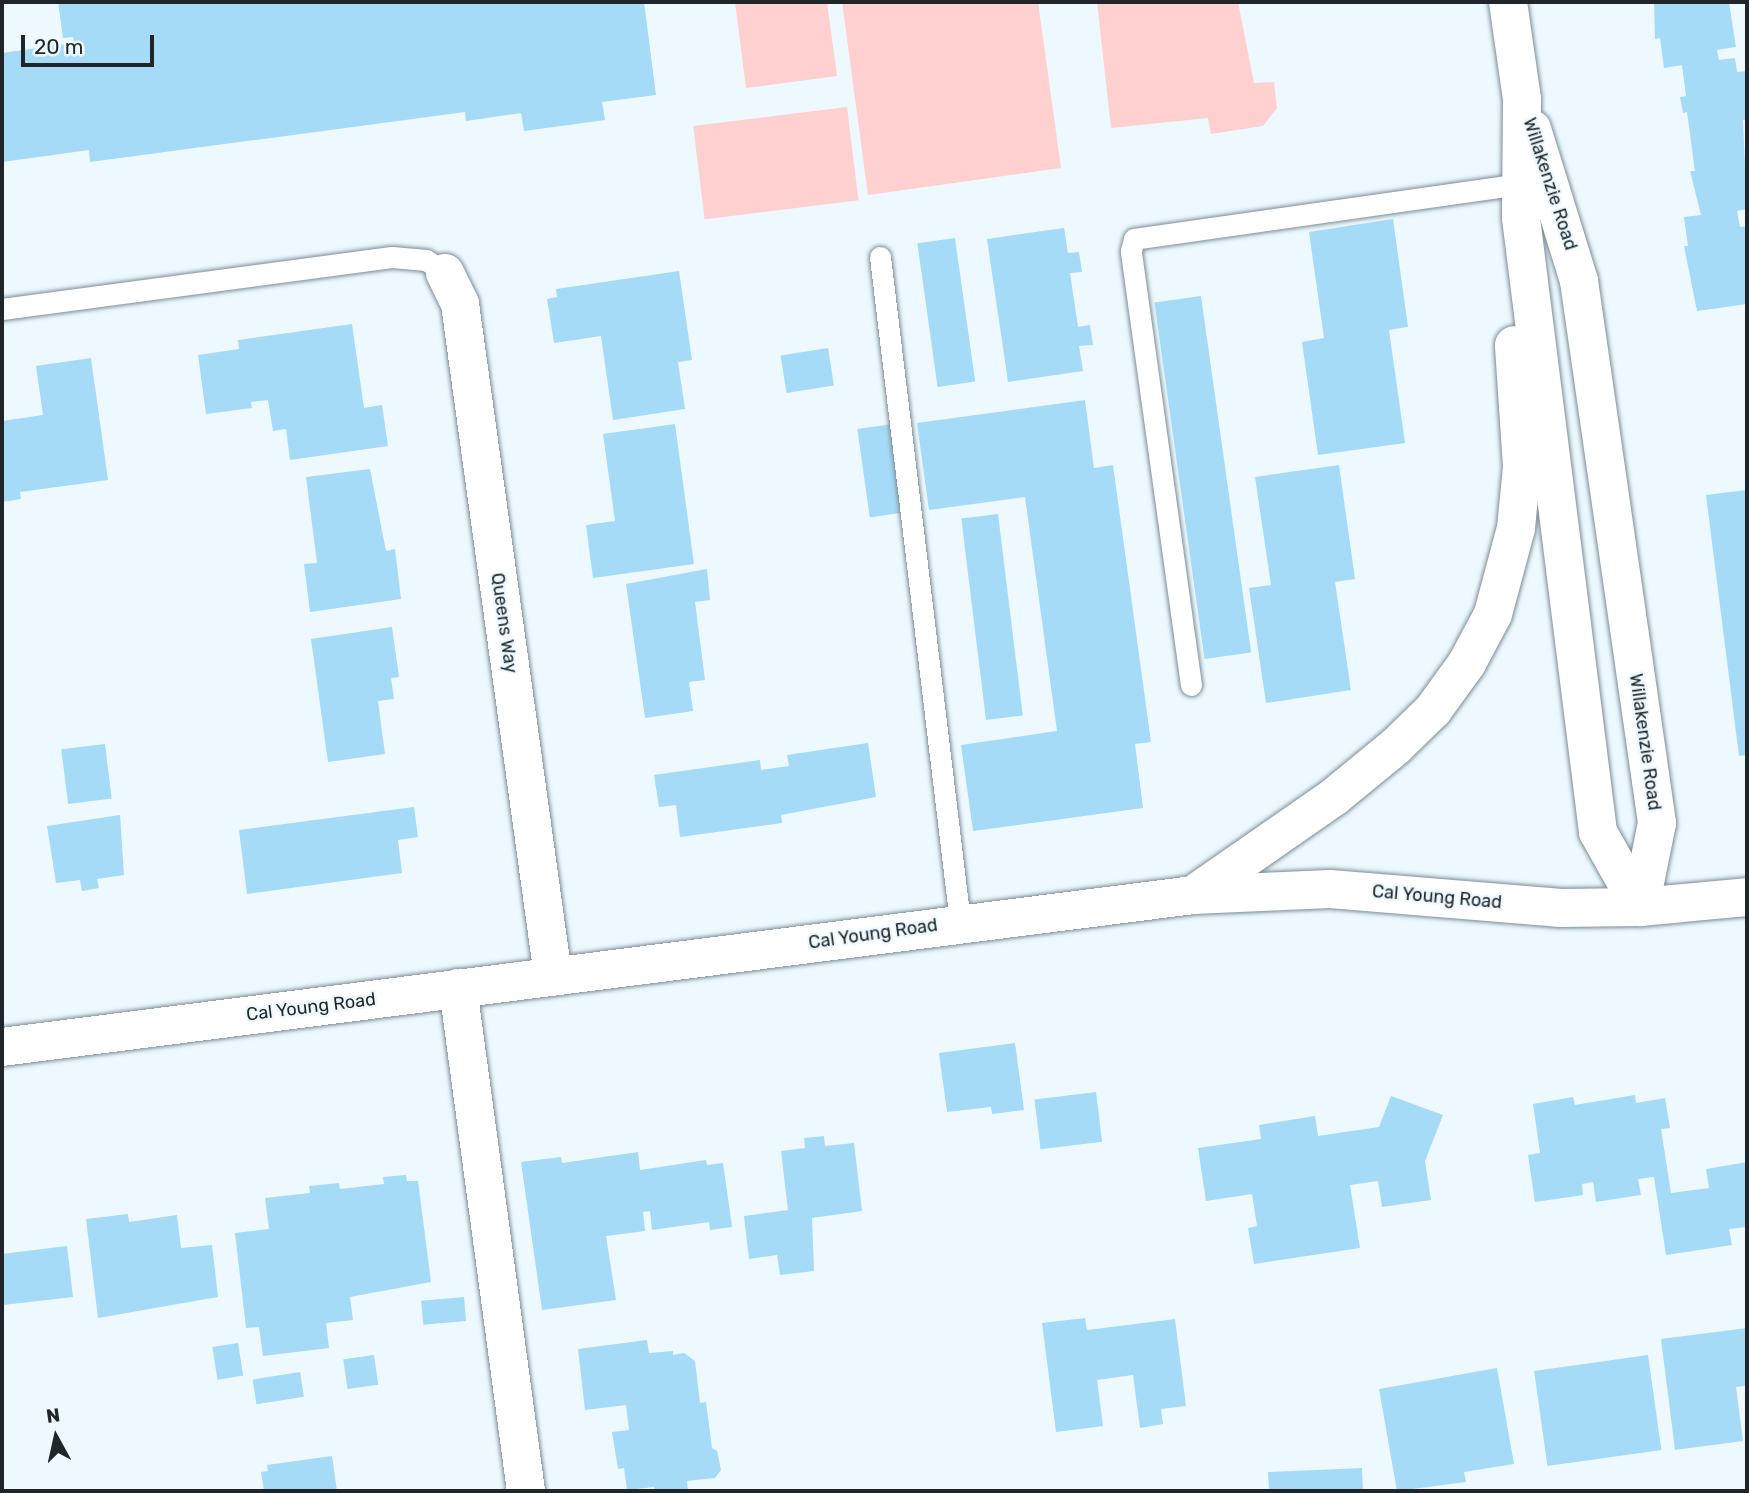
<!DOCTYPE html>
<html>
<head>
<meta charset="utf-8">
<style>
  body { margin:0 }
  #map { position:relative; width:1749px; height:1493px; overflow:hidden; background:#edf9ff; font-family:Rubik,sans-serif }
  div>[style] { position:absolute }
  .green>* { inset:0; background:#ffd0d0; transform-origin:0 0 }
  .building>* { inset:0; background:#a5dbf6; transform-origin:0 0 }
  .roads { filter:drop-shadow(0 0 2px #7c8d96) drop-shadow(0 0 2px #7c8d96) }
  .service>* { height:21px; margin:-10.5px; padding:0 10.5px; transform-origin:10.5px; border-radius:10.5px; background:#fff }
  .minor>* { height:38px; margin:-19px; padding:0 19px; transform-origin:19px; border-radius:19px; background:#fff }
  .tertiary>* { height:38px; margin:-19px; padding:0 19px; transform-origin:19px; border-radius:19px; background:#fff }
  .secondary>* { height:38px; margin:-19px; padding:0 19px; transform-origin:19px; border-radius:19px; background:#fff }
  span { translate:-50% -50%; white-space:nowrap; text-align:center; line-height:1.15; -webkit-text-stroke:5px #edf9ff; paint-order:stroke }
  .street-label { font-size:18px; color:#1f2529 }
  .frame { position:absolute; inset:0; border:4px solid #1f2529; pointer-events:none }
  .north { position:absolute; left:21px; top:1402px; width:70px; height:70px; -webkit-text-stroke:5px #edf9ff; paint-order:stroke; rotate:352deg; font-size:19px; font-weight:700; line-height:28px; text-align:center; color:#1f2529 }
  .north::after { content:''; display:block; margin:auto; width:24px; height:32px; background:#1f2529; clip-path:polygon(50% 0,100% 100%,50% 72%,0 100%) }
  .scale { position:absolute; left:21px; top:35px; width:133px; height:32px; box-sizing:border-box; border:4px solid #1f2529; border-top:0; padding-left:9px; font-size:21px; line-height:24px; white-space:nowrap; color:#1f2529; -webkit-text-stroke:5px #edf9ff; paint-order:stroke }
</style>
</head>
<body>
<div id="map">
  <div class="green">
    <div style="clip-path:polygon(735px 2px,827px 2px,837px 76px,746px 88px)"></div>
    <div style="clip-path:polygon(842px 2px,1038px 2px,1061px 168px,868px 195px)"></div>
    <div style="clip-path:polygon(1097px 2px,1238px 2px,1254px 83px,1274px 82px,1277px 108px,1263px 126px,1211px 134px,1208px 118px,1111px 128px)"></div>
    <div style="left:847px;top:107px;width:94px;height:155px;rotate:83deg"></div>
  </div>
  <div class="building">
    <div style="clip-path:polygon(58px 2px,644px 2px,656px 95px,602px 102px,605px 120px,524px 131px,521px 113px,466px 121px,465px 112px,90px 162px,89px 150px,2px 162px,2px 53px,74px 43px,73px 37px,63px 38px)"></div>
    <div style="clip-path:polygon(1654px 2px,1729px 2px,1736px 47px,1717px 50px,1719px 60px,1735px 58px,1737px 72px,1747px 71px,1747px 120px,1743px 120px,1747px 209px,1737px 211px,1740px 227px,1747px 226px,1747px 304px,1697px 311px,1684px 246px,1688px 246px,1684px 217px,1701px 215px,1690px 171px,1695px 171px,1687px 112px,1683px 113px,1680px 97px,1686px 96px,1682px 65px,1664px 68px,1660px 38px,1655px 39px)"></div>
    <div style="clip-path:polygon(1393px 219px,1408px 327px,1389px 330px,1405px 443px,1318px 455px,1302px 342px,1324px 338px,1309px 232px)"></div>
    <div style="clip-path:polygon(1064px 228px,1068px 253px,1079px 252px,1082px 272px,1070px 273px,1078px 327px,1090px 325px,1093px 345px,1079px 346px,1083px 371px,1008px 382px,987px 239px)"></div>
    <div style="left:955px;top:238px;width:145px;height:38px;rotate:82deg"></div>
    <div style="clip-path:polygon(679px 271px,692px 360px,678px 362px,685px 409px,613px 420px,601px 336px,554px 343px,547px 299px,557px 297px,556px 289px)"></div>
    <div style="left:1201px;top:296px;width:360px;height:47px;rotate:82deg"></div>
    <div style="clip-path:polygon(352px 324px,364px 408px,382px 405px,388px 446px,290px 460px,286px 429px,273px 431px,268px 400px,251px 402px,252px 408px,206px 414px,198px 355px,239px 349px,238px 340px)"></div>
    <div style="left:828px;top:348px;width:38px;height:48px;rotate:81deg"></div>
    <div style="clip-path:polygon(91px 358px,108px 480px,20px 492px,21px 499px,2px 502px,2px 421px,43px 415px,36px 366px)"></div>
    <div style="clip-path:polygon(1085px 400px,1094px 468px,1113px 465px,1151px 742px,1135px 744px,1143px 808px,973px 831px,961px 745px,1057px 731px,1025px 497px,929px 510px,917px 423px)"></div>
    <div style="clip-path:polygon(675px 424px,694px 564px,593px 578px,586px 525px,615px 521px,603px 434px)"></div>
    <div style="left:893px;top:424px;width:89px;height:36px;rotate:82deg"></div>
    <div style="clip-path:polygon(1339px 465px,1355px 579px,1335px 582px,1351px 690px,1266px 703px,1249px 588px,1271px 585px,1255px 477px)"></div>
    <div style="clip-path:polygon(370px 469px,386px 551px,395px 549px,401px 599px,310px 612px,304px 564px,317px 563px,306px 477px)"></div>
    <div style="clip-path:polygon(1747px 490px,1747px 755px,1739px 756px,1706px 495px)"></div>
    <div style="left:998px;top:514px;width:203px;height:37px;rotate:83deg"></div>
    <div style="clip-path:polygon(707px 569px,710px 600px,695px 602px,705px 680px,689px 682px,693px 711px,645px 718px,626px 584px)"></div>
    <div style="clip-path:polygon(392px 627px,399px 677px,391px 678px,394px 699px,378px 701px,385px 754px,328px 762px,311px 639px)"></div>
    <div style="clip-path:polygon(868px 743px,876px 797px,781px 815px,782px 823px,680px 837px,676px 805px,659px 807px,654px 775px,760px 760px,761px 770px,789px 766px,787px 755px)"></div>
    <div style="left:105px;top:744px;width:55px;height:44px;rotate:83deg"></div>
    <div style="clip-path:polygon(414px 807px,418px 837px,398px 840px,402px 873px,247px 894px,239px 830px)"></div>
    <div style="clip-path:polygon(120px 815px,124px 875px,97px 879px,99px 888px,82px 891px,80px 880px,56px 883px,47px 826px)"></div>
    <div style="clip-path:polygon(1015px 1043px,1024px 1110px,992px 1114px,991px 1107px,947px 1112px,939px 1053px)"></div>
    <div style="left:1096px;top:1092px;width:50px;height:62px;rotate:83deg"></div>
    <div style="clip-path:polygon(1635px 1095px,1636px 1103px,1665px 1098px,1670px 1128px,1661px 1129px,1671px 1193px,1709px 1188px,1706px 1169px,1747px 1162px,1747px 1227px,1729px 1229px,1732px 1245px,1666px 1255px,1654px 1177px,1638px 1179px,1641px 1195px,1596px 1202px,1593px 1182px,1582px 1184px,1583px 1195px,1535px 1202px,1528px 1155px,1540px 1153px,1533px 1104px,1573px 1097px,1575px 1105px)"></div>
    <div style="clip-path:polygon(1391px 1096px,1443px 1115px,1425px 1161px,1431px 1200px,1382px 1207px,1378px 1181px,1350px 1185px,1360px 1248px,1254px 1264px,1248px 1228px,1257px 1226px,1252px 1194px,1206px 1201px,1198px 1148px,1261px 1139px,1259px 1125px,1315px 1116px,1318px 1136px,1379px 1127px)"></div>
    <div style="clip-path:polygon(824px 1136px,825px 1146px,854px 1143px,862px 1211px,812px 1218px,814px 1271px,780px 1275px,777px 1255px,749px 1259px,744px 1216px,788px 1210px,781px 1151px,805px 1148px,804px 1138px)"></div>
    <div style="clip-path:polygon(638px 1152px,640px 1170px,706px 1160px,707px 1165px,723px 1163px,732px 1227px,710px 1230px,709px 1222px,652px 1230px,650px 1211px,643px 1212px,645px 1231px,606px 1236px,616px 1300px,542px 1310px,521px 1162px,561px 1157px,562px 1163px)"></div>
    <div style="clip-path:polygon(406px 1175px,407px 1181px,418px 1181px,431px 1282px,350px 1297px,353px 1320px,326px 1323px,329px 1348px,263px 1356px,259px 1327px,246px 1328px,235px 1233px,269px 1229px,265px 1198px,310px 1193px,309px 1186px,339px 1183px,340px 1189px,384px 1184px,383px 1177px)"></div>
    <div style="clip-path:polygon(128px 1214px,129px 1222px,177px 1215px,181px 1248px,212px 1245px,218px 1297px,98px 1318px,86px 1219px)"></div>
    <div style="clip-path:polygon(67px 1246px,73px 1297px,3px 1305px,2px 1313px,2px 1254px)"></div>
    <div style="left:464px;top:1297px;width:24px;height:43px;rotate:85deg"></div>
    <div style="clip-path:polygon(1085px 1318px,1087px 1330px,1175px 1319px,1186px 1406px,1161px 1409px,1163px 1424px,1140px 1428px,1133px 1375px,1097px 1380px,1103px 1426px,1056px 1432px,1042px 1323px)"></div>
    <div style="clip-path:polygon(1747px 1328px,1747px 1394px,1745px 1386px,1736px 1387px,1743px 1441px,1675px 1450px,1661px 1339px)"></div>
    <div style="clip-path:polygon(647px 1340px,649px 1353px,673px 1351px,673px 1355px,684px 1353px,695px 1361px,700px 1403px,706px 1402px,712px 1448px,717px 1451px,721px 1470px,715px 1478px,687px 1481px,688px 1491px,655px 1491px,654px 1487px,627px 1490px,624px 1468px,618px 1469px,612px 1432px,629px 1430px,626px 1405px,585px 1410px,578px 1349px)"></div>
    <div style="left:238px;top:1343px;width:33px;height:26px;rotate:81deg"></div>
    <div style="left:374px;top:1355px;width:30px;height:31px;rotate:82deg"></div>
    <div style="left:1648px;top:1355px;width:96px;height:115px;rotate:82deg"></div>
    <div style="clip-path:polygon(1497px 1368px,1514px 1464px,1464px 1472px,1466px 1482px,1397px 1491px,1379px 1389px)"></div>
    <div style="left:300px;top:1372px;width:25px;height:48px;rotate:81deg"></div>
    <div style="clip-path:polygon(332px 1456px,337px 1491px,264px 1491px,261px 1472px,268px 1471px,267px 1465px)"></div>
    <div style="clip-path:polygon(1362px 1468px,1363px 1491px,1269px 1491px,1268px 1472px)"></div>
  </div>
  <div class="roads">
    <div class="service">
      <div style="left:880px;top:257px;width:670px;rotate:83.14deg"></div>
      <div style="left:2px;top:309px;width:393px;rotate:-7.6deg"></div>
      <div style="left:392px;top:257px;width:34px;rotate:5deg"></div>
      <div style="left:426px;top:260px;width:23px;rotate:34deg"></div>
      <div style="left:1191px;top:685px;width:438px;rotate:-97.9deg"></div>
      <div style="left:1131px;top:251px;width:12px;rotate:-76deg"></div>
      <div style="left:1134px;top:239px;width:391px;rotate:-8.1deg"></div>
    </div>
    <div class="minor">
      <div style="left:445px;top:273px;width:34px;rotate:64deg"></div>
      <div style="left:460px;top:304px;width:678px;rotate:82.12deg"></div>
      <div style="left:458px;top:988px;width:508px;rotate:82.3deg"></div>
    </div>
    <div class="tertiary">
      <div style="left:1508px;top:2px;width:98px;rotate:81.8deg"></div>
      <div style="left:1522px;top:99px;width:119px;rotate:90.5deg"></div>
      <div style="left:1521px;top:218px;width:619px;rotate:82.85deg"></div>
      <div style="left:1598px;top:832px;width:86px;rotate:60.8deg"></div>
      <div style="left:1532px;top:129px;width:159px;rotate:72.8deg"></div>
      <div style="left:1579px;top:281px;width:548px;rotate:81.81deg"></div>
      <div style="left:1657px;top:823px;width:86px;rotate:101.4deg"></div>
      <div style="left:1193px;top:895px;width:172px;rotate:-34.8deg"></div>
      <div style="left:1334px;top:797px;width:80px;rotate:-39.4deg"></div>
      <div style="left:1396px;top:746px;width:52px;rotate:-44.2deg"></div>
      <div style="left:1433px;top:710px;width:58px;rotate:-54.1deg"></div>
      <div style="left:1467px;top:663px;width:55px;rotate:-62deg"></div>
      <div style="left:1493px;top:614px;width:89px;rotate:-75deg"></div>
      <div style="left:1516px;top:528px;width:61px;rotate:-84.4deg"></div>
      <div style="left:1522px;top:467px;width:122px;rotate:-93.8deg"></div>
    </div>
    <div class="secondary">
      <div style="left:2px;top:1047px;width:1201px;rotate:-7.27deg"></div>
      <div style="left:1193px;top:895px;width:137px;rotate:-2.5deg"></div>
      <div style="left:1330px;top:889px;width:232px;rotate:4.7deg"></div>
      <div style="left:1561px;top:908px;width:79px;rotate:-0.7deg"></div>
      <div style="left:1640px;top:907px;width:107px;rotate:-5.3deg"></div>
    </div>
  </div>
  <div class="street-label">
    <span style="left:1550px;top:184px;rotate:72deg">Willakenzie Road</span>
    <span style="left:504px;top:623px;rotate:82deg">Queens Way</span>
    <span style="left:1645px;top:742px;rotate:82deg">Willakenzie Road</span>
    <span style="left:1437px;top:897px;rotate:5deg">Cal Young Road</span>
    <span style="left:873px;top:934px;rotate:-8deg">Cal Young Road</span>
    <span style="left:311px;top:1007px;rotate:-7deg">Cal Young Road</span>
  </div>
  <div class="frame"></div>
  <div class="north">N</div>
  <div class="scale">20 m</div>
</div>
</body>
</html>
